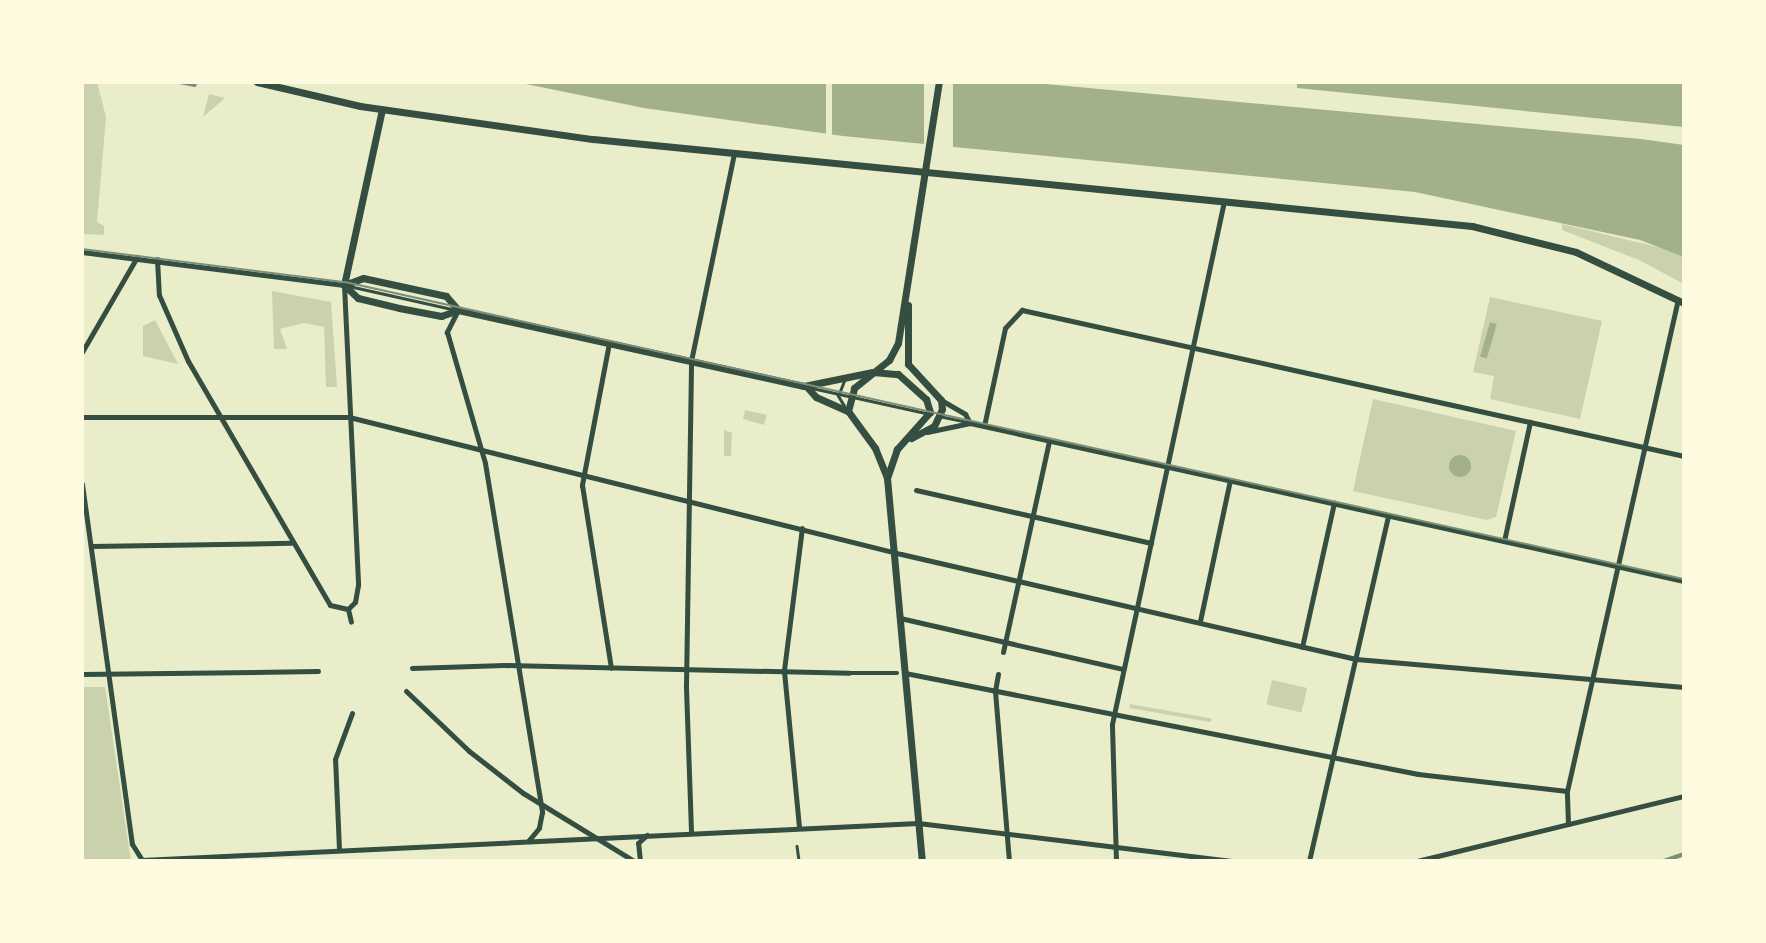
<!DOCTYPE html>
<html>
<head>
<meta charset="utf-8">
<style>
  body { margin:0 }
  #map { position:relative; width:1766px; height:943px; overflow:hidden; background:#e9edc9; font-family:Figtree,sans-serif }
  div>[style] { position:absolute }
  .green>* { inset:0; background:#cad2ad; transform-origin:0 0 }
  .water>* { inset:0; background:#a3b18a; transform-origin:0 0 }
  .round { border-radius:50% }
  .pier>* { inset:0; background:#e9edc9; transform-origin:0 0 }
  .service>* { height:2.5px; margin:-1.25px; padding:0 1.25px; transform-origin:1.25px; border-radius:1.25px; background:#344e41 }
  .pedestrian>* { height:4.5px; margin:-2.25px; padding:0 2.25px; transform-origin:2.25px; border-radius:2.25px; background:#344e41 }
  .minor>* { height:5px; margin:-2.5px; padding:0 2.5px; transform-origin:2.5px; border-radius:2.5px; background:#344e41 }
  .tertiary>* { height:7px; margin:-3.5px; padding:0 3.5px; transform-origin:3.5px; border-radius:3.5px; background:#344e41 }
  .tram>* { height:2px; margin:-1px; padding:0 1px; transform-origin:1px; border-radius:1px; background:#7c8e77 }
  .rail>* { height:3.5px; margin:-1.75px; padding:0 1.75px; transform-origin:1.75px; border-radius:1.75px; background:#7c8e77 }
  span { translate:-50% -50%; white-space:nowrap; text-align:center; line-height:1.15; -webkit-text-stroke:7px #fefae0; paint-order:stroke }
  .frame { position:absolute; inset:0; border:84px solid #fefae0; pointer-events:none }
</style>
</head>
<body>
<div id="map">
  <div class="green">
    <div style="clip-path:polygon(82px 82px,97px 82px,106px 117px,97px 222px,104px 226px,104px 235px,82px 234px)"></div>
    <div style="clip-path:polygon(209px 94px,225px 98px,203px 117px)"></div>
    <div style="clip-path:polygon(1562px 224px,1674px 251px,1684px 257px,1684px 284px,1639px 260px,1562px 230px)"></div>
    <div style="clip-path:polygon(272px 291px,331px 302px,337px 387px,326px 387px,324px 327px,304px 323px,280px 329px,287px 349px,274px 349px)"></div>
    <div style="clip-path:polygon(1490px 297px,1602px 321px,1580px 419px,1490px 399px,1494px 376px,1473px 372px)"></div>
    <div style="clip-path:polygon(155px 320px,178px 364px,143px 356px,143px 326px)"></div>
    <div style="clip-path:polygon(1373px 399px,1516px 431px,1496px 517px,1487px 520px,1353px 491px)"></div>
    <div style="clip-path:polygon(745px 410px,767px 415px,764px 425px,743px 419px)"></div>
    <div style="clip-path:polygon(724px 430px,732px 433px,731px 456px,724px 456px)"></div>
    <div style="left:1272px;top:680px;width:36px;height:25px;rotate:13deg"></div>
    <div style="clip-path:polygon(82px 687px,105px 687px,131px 861px,82px 861px)"></div>
    <div style="left:1130px;top:704px;width:83px;height:4px;rotate:10deg"></div>
  </div>
  <div class="water">
    <div style="clip-path:polygon(516px 82px,1024px 82px,1641px 139px,1684px 145px,1684px 257px,1640px 240px,1415px 192px,843px 136px,644px 108px)"></div>
    <div style="clip-path:polygon(1297px 82px,1684px 82px,1684px 127px,1297px 88px)"></div>
    <div style="left:1490px;top:322px;width:7px;height:36px;rotate:16deg"></div>
    <div class="round" style="left:1449px;top:455px;width:22px;height:22px"></div>
  </div>
  <div class="pier">
    <div style="left:826px;top:82px;width:6px;height:55px"></div>
    <div style="left:924px;top:82px;width:29px;height:66px"></div>
  </div>
  <div class="service">
    <div style="left:349px;top:286px;width:106px;rotate:12.6deg"></div>
    <div style="left:812px;top:388px;width:117px;rotate:12.4deg"></div>
    <div style="left:844px;top:406px;width:12px;rotate:-121deg"></div>
    <div style="left:838px;top:396px;width:16px;rotate:-68deg"></div>
    <div style="left:939px;top:416px;width:29px;rotate:12deg"></div>
    <div style="left:797px;top:846px;width:15px;rotate:82deg"></div>
  </div>
  <div class="pedestrian">
    <div style="left:849px;top:673px;width:48px"></div>
  </div>
  <div class="minor">
    <div style="left:82px;top:252px;width:264px;rotate:7.2deg"></div>
    <div style="left:344px;top:285px;width:300px;rotate:87.3deg"></div>
    <div style="left:358px;top:585px;width:17px;rotate:100deg"></div>
    <div style="left:355px;top:602px;width:10px;rotate:135deg"></div>
    <div style="left:157px;top:259px;width:36px;rotate:87deg"></div>
    <div style="left:159px;top:295px;width:72px;rotate:66.3deg"></div>
    <div style="left:188px;top:361px;width:282px;rotate:59.8deg"></div>
    <div style="left:330px;top:605px;width:18px;rotate:13deg"></div>
    <div style="left:458px;top:310px;width:25px;rotate:117deg"></div>
    <div style="left:447px;top:332px;width:136px;rotate:73.8deg"></div>
    <div style="left:485px;top:463px;width:354px;rotate:80.7deg"></div>
    <div style="left:542px;top:812px;width:16px;rotate:101deg"></div>
    <div style="left:539px;top:828px;width:17px;rotate:130deg"></div>
    <div style="left:609px;top:343px;width:145px;rotate:100.8deg"></div>
    <div style="left:582px;top:485px;width:185px;rotate:81deg"></div>
    <div style="left:82px;top:352px;width:110px;rotate:-59.9deg"></div>
    <div style="left:941px;top:400px;width:28px;rotate:30deg"></div>
    <div style="left:965px;top:414px;width:10px;rotate:61deg"></div>
    <div style="left:82px;top:417px;width:267px"></div>
    <div style="left:349px;top:417px;width:569px;rotate:13.94deg"></div>
    <div style="left:901px;top:554px;width:467px;rotate:13deg"></div>
    <div style="left:1356px;top:659px;width:329px;rotate:4.9deg"></div>
    <div style="left:970px;top:423px;width:731px;rotate:12.48deg"></div>
    <div style="left:984px;top:426px;width:100px;rotate:-77.9deg"></div>
    <div style="left:1005px;top:328px;width:25px;rotate:-47deg"></div>
    <div style="left:1022px;top:310px;width:678px;rotate:12.44deg"></div>
    <div style="left:927px;top:432px;width:44px;rotate:-11.8deg"></div>
    <div style="left:82px;top:484px;width:363px;rotate:82.1deg"></div>
    <div style="left:132px;top:844px;width:19px;rotate:58deg"></div>
    <div style="left:142px;top:860px;width:777px;rotate:-2.73deg"></div>
    <div style="left:918px;top:823px;width:316px;rotate:6.9deg"></div>
    <div style="left:916px;top:490px;width:241px;rotate:12.7deg"></div>
    <div style="left:1504px;top:541px;width:122px;rotate:-77.7deg"></div>
    <div style="left:91px;top:546px;width:200px;rotate:-0.9deg"></div>
    <div style="left:348px;top:609px;width:13px;rotate:77deg"></div>
    <div style="left:900px;top:618px;width:228px;rotate:12.9deg"></div>
    <div style="left:1200px;top:621px;width:144px;rotate:-78deg"></div>
    <div style="left:1302px;top:647px;width:148px;rotate:-77.5deg"></div>
    <div style="left:1003px;top:652px;width:216px;rotate:-77.7deg"></div>
    <div style="left:412px;top:668px;width:92px;rotate:-1.9deg"></div>
    <div style="left:504px;top:665px;width:345px;rotate:1.3deg"></div>
    <div style="left:905px;top:673px;width:523px;rotate:11.14deg"></div>
    <div style="left:1418px;top:774px;width:150px;rotate:6.5deg"></div>
    <div style="left:82px;top:674px;width:236px;rotate:-0.7deg"></div>
    <div style="left:998px;top:674px;width:17px;rotate:100deg"></div>
    <div style="left:995px;top:691px;width:171px;rotate:85.3deg"></div>
    <div style="left:406px;top:691px;width:87px;rotate:43.6deg"></div>
    <div style="left:469px;top:751px;width:68px;rotate:37.9deg"></div>
    <div style="left:523px;top:793px;width:130px;rotate:31.5deg"></div>
    <div style="left:1568px;top:824px;width:33px;rotate:-92deg"></div>
    <div style="left:1567px;top:791px;width:504px;rotate:-77.29deg"></div>
    <div style="left:799px;top:827px;width:158px;rotate:-95.5deg"></div>
    <div style="left:784px;top:670px;width:143px;rotate:-82.8deg"></div>
    <div style="left:691px;top:831px;width:145px;rotate:-92deg"></div>
    <div style="left:686px;top:686px;width:325px;rotate:-89.1deg"></div>
    <div style="left:691px;top:361px;width:211px;rotate:-78.3deg"></div>
    <div style="left:339px;top:849px;width:90px;rotate:-92.5deg"></div>
    <div style="left:335px;top:759px;width:49px;rotate:-69.7deg"></div>
    <div style="left:640px;top:861px;width:18px;rotate:-96deg"></div>
    <div style="left:638px;top:843px;width:12px;rotate:-42deg"></div>
    <div style="left:1116px;top:861px;width:137px;rotate:-91.7deg"></div>
    <div style="left:1112px;top:724px;width:535px;rotate:-77.91deg"></div>
    <div style="left:1309px;top:861px;width:355px;rotate:-77.1deg"></div>
    <div style="left:1417px;top:861px;width:275px;rotate:-13.7deg"></div>
  </div>
  <div class="tertiary">
    <div style="left:257px;top:82px;width:106px;rotate:13.1deg"></div>
    <div style="left:360px;top:106px;width:235px;rotate:8.1deg"></div>
    <div style="left:593px;top:139px;width:883px;rotate:5.65deg"></div>
    <div style="left:1472px;top:226px;width:107px;rotate:14deg"></div>
    <div style="left:1576px;top:252px;width:119px;rotate:25.3deg"></div>
    <div style="left:344px;top:285px;width:19px;rotate:43deg"></div>
    <div style="left:358px;top:298px;width:42px;rotate:13.7deg"></div>
    <div style="left:399px;top:308px;width:43px;rotate:10.8deg"></div>
    <div style="left:441px;top:316px;width:18px;rotate:-19deg"></div>
    <div style="left:458px;top:310px;width:354px;rotate:12.4deg"></div>
    <div style="left:804px;top:386px;width:70px;rotate:-11.5deg"></div>
    <div style="left:873px;top:372px;width:25px;rotate:5deg"></div>
    <div style="left:898px;top:374px;width:38px;rotate:42deg"></div>
    <div style="left:926px;top:399px;width:14px;rotate:73deg"></div>
    <div style="left:930px;top:412px;width:50px;rotate:131.7deg"></div>
    <div style="left:897px;top:449px;width:31px;rotate:109deg"></div>
    <div style="left:344px;top:285px;width:180px;rotate:-77.8deg"></div>
    <div style="left:344px;top:285px;width:20px;rotate:-20deg"></div>
    <div style="left:363px;top:278px;width:85px;rotate:12.2deg"></div>
    <div style="left:446px;top:296px;width:18px;rotate:49deg"></div>
    <div style="left:908px;top:305px;width:59px;rotate:90deg"></div>
    <div style="left:908px;top:364px;width:49px;rotate:47.5deg"></div>
    <div style="left:941px;top:400px;width:9px;rotate:84deg"></div>
    <div style="left:942px;top:409px;width:19px;rotate:115deg"></div>
    <div style="left:934px;top:426px;width:26px;rotate:152deg"></div>
    <div style="left:806px;top:386px;width:15px;rotate:48deg"></div>
    <div style="left:816px;top:397px;width:35px;rotate:24deg"></div>
    <div style="left:848px;top:411px;width:46px;rotate:53.9deg"></div>
    <div style="left:875px;top:448px;width:32px;rotate:68deg"></div>
    <div style="left:887px;top:478px;width:385px;rotate:84.8deg"></div>
    <div style="left:848px;top:411px;width:24px;rotate:-75deg"></div>
    <div style="left:854px;top:388px;width:45px;rotate:-38.7deg"></div>
    <div style="left:889px;top:360px;width:19px;rotate:-62deg"></div>
    <div style="left:898px;top:343px;width:264px;rotate:-81.1deg"></div>
  </div>
  <div class="tram">
    <div style="left:82px;top:249px;width:265px;rotate:7.2deg"></div>
    <div style="left:345px;top:282px;width:1372px;rotate:12.51deg"></div>
  </div>
  <div class="rail">
    <div style="left:180px;top:82px;width:15px;rotate:11deg"></div>
    <div style="left:1664px;top:861px;width:21px;rotate:-19deg"></div>
  </div>
  <div class="frame"></div>
</div>
</body>
</html>
